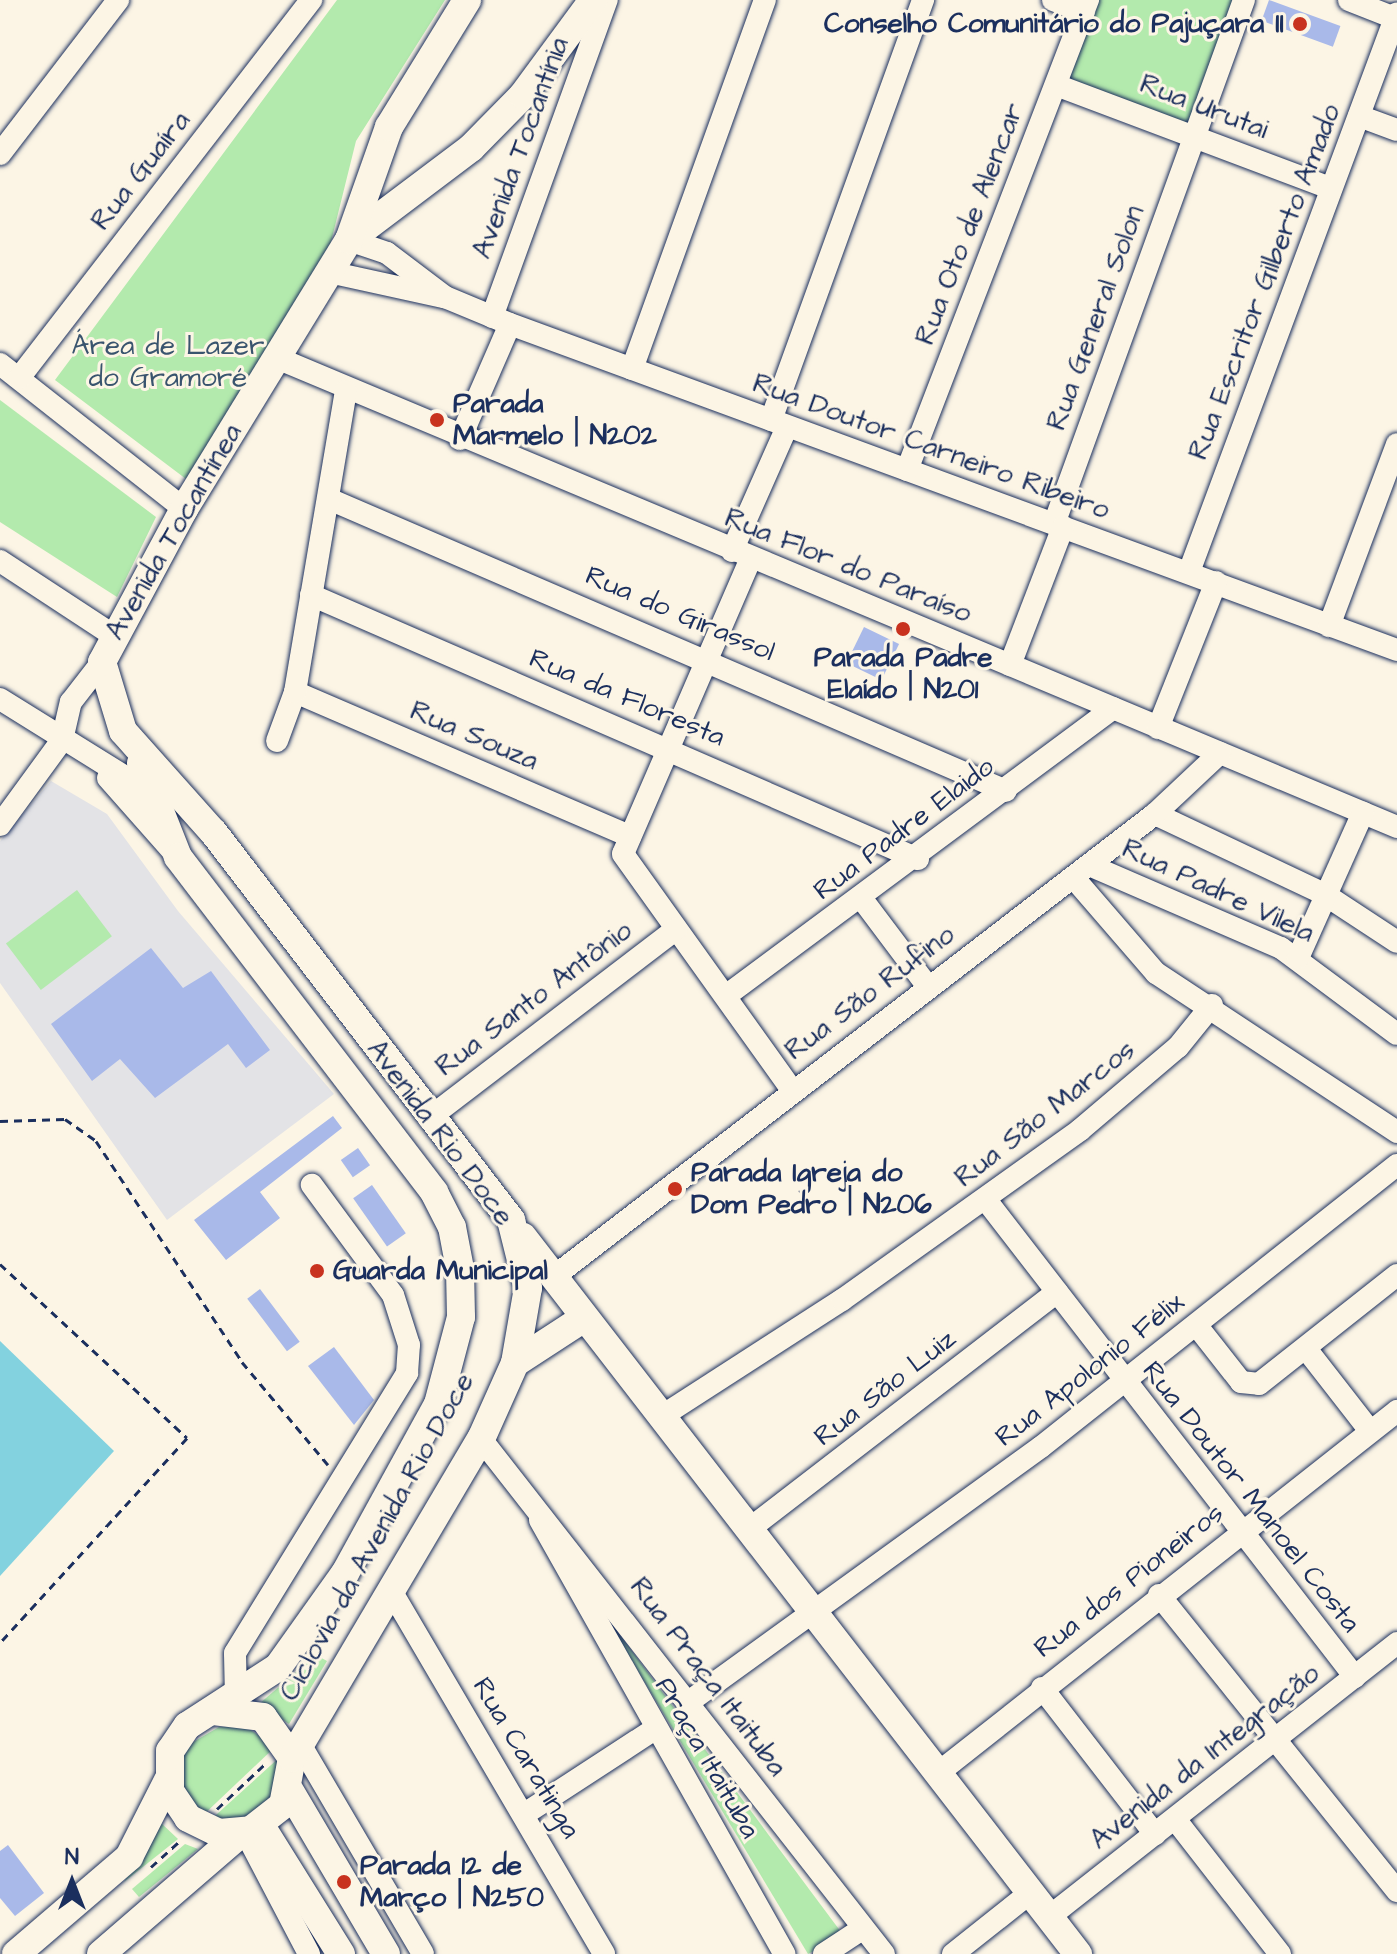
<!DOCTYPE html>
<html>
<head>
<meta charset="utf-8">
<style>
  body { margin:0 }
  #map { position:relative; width:1397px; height:1954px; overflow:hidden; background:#fcf5e5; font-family:"Architects Daughter",sans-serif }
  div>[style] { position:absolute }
  .built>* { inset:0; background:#e3e3e6 }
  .green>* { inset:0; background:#b3eaad; transform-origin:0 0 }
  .water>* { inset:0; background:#83d2df }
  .building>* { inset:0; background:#a9b9e9; transform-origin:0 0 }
  .path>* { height:3px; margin-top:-1.5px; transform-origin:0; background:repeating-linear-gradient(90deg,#1b2f5e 0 8px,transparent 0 14px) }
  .roads { filter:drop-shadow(0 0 2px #1b2f5e) drop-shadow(0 0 2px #1b2f5e) }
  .minor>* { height:22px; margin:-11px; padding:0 11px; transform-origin:11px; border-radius:11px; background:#fcf5e5 }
  .major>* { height:28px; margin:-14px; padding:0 14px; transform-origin:14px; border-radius:14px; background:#fcf5e5 }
  .dots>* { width:22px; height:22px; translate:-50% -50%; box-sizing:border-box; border:4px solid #fcf5e5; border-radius:50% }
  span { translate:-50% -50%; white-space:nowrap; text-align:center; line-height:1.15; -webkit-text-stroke:6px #fcf5e5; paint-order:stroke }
  .poi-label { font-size:28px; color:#1b2f5e; font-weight:700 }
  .right { translate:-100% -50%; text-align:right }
  .left { translate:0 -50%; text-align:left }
  .street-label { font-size:28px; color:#1b2f5e }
  .park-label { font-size:28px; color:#39546e }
  .north { position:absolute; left:32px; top:1842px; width:80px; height:80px; -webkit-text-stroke:6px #fcf5e5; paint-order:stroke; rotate:0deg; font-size:22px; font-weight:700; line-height:32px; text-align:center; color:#1b2f5e }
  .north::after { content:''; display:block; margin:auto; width:28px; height:36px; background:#1b2f5e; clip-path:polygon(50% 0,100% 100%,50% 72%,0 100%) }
</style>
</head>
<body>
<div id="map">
  <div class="built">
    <div style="clip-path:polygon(51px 781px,107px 814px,178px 911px,334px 1094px,167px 1220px,0 983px,0 841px)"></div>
  </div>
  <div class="green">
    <div style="clip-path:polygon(337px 0,445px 0,356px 141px,329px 250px,190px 482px,55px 380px)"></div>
    <div style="clip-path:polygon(1097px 0,1234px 0,1188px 124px,1066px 86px)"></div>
    <div style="clip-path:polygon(0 400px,156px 517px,117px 597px,0 522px)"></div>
    <div style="left:77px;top:890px;width:58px;height:89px;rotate:53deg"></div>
    <div style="clip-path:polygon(602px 1611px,844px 1936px,808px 1954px)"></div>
    <div style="clip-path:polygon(316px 1655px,327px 1661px,289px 1724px,259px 1704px)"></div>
    <div style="clip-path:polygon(245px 1726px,275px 1747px,198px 1820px,176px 1787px,183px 1748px,219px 1727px)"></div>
    <div style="clip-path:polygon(281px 1756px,266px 1817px,206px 1824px)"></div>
    <div style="clip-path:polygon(160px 1822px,178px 1839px,124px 1882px)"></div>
    <div style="clip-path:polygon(185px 1844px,198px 1849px,139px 1897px,132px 1889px)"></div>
  </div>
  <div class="water">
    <div style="clip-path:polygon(0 1341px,114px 1451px,0 1576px)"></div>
  </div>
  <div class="building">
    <div style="left:1269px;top:0;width:76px;height:22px;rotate:20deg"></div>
    <div style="left:864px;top:627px;width:39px;height:40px;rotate:26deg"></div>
    <div style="clip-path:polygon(151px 948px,183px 988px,211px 971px,270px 1050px,246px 1068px,228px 1044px,155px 1098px,120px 1059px,92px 1081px,51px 1024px)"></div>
    <div style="clip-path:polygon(333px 1116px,342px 1128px,260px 1192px,280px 1218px,226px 1260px,194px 1220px)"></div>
    <div style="left:358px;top:1148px;width:21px;height:21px;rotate:55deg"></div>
    <div style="left:372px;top:1185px;width:59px;height:23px;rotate:55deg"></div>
    <div style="left:260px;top:1289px;width:66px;height:16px;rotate:53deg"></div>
    <div style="clip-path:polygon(334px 1347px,374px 1400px,354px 1425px,308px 1366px)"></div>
    <div style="clip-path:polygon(8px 1845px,44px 1893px,15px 1916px,0 1898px,0 1851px)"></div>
  </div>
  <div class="path">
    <div style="left:0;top:1121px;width:65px;rotate:-1.8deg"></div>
    <div style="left:65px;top:1119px;width:38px;rotate:35deg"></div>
    <div style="left:96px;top:1141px;width:265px;rotate:56.5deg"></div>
    <div style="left:242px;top:1362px;width:134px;rotate:50.1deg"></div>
    <div style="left:0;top:1264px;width:255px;rotate:42.9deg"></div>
    <div style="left:187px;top:1438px;width:277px;rotate:132.4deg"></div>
    <div style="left:217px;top:1809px;width:69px;rotate:-43.2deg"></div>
    <div style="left:151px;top:1867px;width:40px;rotate:-42deg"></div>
  </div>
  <div class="roads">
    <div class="minor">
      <div style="left:1053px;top:0;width:33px;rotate:21deg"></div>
      <div style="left:1349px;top:0;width:49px;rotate:21.4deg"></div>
      <div style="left:1056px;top:85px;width:293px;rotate:20.6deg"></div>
      <div style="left:1359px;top:116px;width:40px;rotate:20.2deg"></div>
      <div style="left:0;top:154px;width:194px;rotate:-52.5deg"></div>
      <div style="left:349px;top:240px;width:40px;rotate:18.9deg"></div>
      <div style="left:387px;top:253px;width:73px;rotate:37.2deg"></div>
      <div style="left:445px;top:297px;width:70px;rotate:22.6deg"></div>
      <div style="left:510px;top:324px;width:945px;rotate:20.18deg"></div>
      <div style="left:329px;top:272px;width:118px;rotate:12.3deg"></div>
      <div style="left:492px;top:317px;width:337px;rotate:-70.1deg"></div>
      <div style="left:277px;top:358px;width:1214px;rotate:22.72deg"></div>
      <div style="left:0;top:364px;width:234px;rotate:38.2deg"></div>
      <div style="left:632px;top:369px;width:392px;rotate:-70.2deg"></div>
      <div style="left:19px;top:378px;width:478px;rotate:-52.3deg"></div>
      <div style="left:771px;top:420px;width:447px;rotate:-70.1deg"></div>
      <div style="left:460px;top:439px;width:125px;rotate:-66.5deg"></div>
      <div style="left:907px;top:470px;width:504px;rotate:-68.94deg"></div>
      <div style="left:329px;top:499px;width:737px;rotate:23.33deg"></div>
      <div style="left:1054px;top:524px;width:557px;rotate:-70.07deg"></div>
      <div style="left:732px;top:551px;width:136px;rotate:-66.1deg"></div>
      <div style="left:751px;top:558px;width:322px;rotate:113.4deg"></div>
      <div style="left:623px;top:854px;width:290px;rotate:54.4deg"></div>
      <div style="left:0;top:561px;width:133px;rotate:33.3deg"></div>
      <div style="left:1189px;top:572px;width:596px;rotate:-69.59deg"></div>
      <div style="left:311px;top:595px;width:662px;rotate:23.51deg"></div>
      <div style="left:1329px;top:626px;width:194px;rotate:-69.5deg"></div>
      <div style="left:1010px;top:665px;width:148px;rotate:-69deg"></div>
      <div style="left:295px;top:692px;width:365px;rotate:23.3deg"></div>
      <div style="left:0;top:699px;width:191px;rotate:31.9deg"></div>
      <div style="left:1158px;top:728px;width:157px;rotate:-68.3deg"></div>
      <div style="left:277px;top:741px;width:52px;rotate:-69.8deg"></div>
      <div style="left:295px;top:692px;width:305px;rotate:-80.4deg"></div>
      <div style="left:108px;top:778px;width:94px;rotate:48.5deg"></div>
      <div style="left:1155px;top:814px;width:187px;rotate:25.3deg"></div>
      <div style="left:1324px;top:894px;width:87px;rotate:33.3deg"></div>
      <div style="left:0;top:825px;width:105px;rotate:-53.9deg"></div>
      <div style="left:62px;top:740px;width:39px;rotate:-77deg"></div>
      <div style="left:71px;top:702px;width:51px;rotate:-52.2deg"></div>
      <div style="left:1089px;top:865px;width:209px;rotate:23.4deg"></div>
      <div style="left:1281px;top:948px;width:144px;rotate:36.6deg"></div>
      <div style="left:1073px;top:877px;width:127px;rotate:49.2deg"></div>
      <div style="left:1156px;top:973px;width:289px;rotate:33.4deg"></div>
      <div style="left:862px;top:899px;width:110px;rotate:53.1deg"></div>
      <div style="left:1298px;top:958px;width:159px;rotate:-65.9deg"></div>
      <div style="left:727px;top:995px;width:481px;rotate:-36.6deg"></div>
      <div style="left:429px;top:1118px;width:311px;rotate:-37.4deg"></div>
      <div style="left:986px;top:1200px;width:603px;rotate:52.28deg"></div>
      <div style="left:552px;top:1278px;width:761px;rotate:-37.58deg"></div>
      <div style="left:1155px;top:814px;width:89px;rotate:-43.2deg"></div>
      <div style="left:1197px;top:1326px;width:71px;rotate:51.8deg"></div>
      <div style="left:1241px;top:1382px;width:18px;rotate:6deg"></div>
      <div style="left:1259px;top:1384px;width:176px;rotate:-38.3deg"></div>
      <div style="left:1307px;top:1350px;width:103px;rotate:52.1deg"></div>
      <div style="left:662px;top:1416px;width:214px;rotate:-32.8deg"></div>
      <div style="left:842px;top:1300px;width:292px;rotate:-35.5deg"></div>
      <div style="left:1080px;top:1130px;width:128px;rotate:-40.3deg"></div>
      <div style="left:1178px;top:1047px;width:54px;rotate:-51deg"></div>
      <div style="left:481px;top:1439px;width:654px;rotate:51.96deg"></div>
      <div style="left:540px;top:1520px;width:498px;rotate:60.6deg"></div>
      <div style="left:748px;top:1530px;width:390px;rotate:-37.6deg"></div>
      <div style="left:393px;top:1594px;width:417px;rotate:59.6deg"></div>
      <div style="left:1159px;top:1595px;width:380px;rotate:51.2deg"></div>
      <div style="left:1042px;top:1688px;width:185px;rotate:52.3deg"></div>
      <div style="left:236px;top:1698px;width:45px;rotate:-91.3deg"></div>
      <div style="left:235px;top:1653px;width:329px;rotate:-58.4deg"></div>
      <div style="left:407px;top:1373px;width:28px;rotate:-86deg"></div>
      <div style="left:409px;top:1345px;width:52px;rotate:-107.7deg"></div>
      <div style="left:393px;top:1295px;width:137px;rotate:-126.4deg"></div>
      <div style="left:690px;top:1701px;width:433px;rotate:-35.9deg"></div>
      <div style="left:1041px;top:1447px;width:454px;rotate:-38.4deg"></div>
      <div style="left:300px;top:1744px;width:243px;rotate:59.6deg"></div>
      <div style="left:938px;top:1773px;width:585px;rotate:-38.26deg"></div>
      <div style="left:526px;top:1813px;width:154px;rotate:-33.1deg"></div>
      <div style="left:1175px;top:1819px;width:171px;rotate:52.1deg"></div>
      <div style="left:245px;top:1832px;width:138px;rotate:62.3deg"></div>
      <div style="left:1049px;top:1917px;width:443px;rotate:-38.2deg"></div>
      <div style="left:824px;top:1954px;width:45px;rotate:-33.3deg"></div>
      <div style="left:953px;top:1954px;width:98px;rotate:-38.4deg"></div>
    </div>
    <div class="major">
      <div style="left:349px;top:240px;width:153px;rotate:-37deg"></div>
      <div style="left:471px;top:148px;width:74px;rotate:-45.5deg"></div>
      <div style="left:523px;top:95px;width:118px;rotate:-53.6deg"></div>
      <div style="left:141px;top:763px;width:101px;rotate:68.5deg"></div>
      <div style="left:178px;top:857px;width:422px;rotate:52.6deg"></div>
      <div style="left:434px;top:1192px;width:39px;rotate:63deg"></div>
      <div style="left:452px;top:1227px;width:43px;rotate:79.2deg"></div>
      <div style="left:460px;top:1269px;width:48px;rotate:88.8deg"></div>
      <div style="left:461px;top:1317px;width:90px;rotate:104.8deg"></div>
      <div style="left:438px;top:1404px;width:193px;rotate:118.8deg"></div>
      <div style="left:345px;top:1573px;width:115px;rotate:125.5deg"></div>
      <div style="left:278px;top:1667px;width:108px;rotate:147deg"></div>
      <div style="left:187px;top:1726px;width:30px;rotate:124deg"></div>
      <div style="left:170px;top:1751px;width:40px;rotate:90deg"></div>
      <div style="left:170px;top:1791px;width:32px;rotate:56deg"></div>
      <div style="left:188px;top:1818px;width:34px;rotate:26deg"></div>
      <div style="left:219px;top:1833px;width:32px;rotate:-5deg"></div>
      <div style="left:251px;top:1830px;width:41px;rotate:-38deg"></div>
      <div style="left:283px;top:1805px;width:48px;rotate:-79.2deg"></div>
      <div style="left:292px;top:1758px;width:50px;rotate:-125.3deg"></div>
      <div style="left:263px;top:1717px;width:50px;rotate:-173.2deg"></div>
      <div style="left:523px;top:1237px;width:907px;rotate:52.26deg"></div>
      <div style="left:515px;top:1363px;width:82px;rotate:-33.1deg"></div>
      <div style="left:292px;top:1758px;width:371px;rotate:-59.4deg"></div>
      <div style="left:481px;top:1439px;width:83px;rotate:-65.9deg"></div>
      <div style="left:515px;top:1363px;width:76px;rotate:-80.2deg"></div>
      <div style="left:528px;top:1288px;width:70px;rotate:-104deg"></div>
      <div style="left:511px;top:1220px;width:489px;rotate:-127.5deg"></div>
      <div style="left:213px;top:832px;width:135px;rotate:-131.7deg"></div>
      <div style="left:123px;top:731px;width:72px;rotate:-106.9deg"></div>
      <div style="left:102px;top:662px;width:174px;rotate:-61.8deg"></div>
      <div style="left:184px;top:509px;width:316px;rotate:-58.5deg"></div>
      <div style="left:349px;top:240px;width:120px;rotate:-70.5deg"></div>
      <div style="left:389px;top:127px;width:149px;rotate:-58.4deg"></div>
      <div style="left:290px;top:1791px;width:189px;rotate:59.5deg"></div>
      <div style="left:261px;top:1826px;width:151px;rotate:58deg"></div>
      <div style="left:16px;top:1954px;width:149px;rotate:-40.6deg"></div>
      <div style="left:129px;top:1857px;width:86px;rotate:-63.1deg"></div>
      <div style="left:101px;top:1954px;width:185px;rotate:-40.8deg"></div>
    </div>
  </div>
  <div class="dots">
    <div style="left:1300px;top:24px;background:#c8321e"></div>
    <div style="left:437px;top:420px;background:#c8321e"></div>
    <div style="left:903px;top:629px;background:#c8321e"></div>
    <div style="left:675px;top:1189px;background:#c8321e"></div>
    <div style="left:317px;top:1271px;background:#c8321e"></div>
    <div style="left:344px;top:1882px;background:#c8321e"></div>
  </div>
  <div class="poi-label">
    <span class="right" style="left:1284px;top:24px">Conselho Comunitário do Pajuçara II</span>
    <span class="left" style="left:453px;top:420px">Parada<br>Marmelo | N202</span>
    <span style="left:903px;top:674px">Parada Padre<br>Elaído | N201</span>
    <span class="left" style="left:691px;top:1189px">Parada Igreja do<br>Dom Pedro | N206</span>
    <span class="left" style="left:333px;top:1271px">Guarda Municipal</span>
    <span class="left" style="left:360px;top:1882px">Parada 12 de<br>Março | N250</span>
  </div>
  <div class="street-label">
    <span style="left:1204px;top:107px;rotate:21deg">Rua Urutai</span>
    <span style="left:521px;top:148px;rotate:-70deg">Avenida Tocantínia</span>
    <span style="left:141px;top:171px;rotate:-52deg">Rua Guaíra</span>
    <span style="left:970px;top:224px;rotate:-69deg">Rua Oto de Alencar</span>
    <span style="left:1265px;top:282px;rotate:-69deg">Rua Escritor Gilberto Amado</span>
    <span style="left:1096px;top:318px;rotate:-70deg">Rua General Solon</span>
    <span style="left:931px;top:447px;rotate:20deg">Rua Doutor Carneiro Ribeiro</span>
    <span style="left:174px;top:532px;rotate:-60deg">Avenida Tocantínea</span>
    <span style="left:848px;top:566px;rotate:22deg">Rua Flor do Paraíso</span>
    <span style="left:680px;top:614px;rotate:23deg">Rua do Girassol</span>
    <span style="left:627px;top:698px;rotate:23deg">Rua da Floresta</span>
    <span style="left:474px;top:736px;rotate:23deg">Rua Souza</span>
    <span style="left:904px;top:829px;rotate:-37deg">Rua Padre Elaido</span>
    <span style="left:1218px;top:891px;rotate:25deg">Rua Padre Vilela</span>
    <span style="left:870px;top:993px;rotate:-37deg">Rua São Rufino</span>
    <span style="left:534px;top:999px;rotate:-37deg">Rua Santo Antônio</span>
    <span style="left:1045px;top:1114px;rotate:-38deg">Rua São Marcos</span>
    <span style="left:440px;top:1133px;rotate:53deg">Avenida Rio Doce</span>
    <span style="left:1090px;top:1370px;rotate:-38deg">Rua Apolonio Félix</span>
    <span style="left:885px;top:1388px;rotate:-38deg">Rua São Luiz</span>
    <span style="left:1251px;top:1497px;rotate:52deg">Rua Doutor Manoel Costa</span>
    <span style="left:377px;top:1537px;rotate:-61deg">Ciclovia da Avenida Rio Doce</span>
    <span style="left:1129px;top:1581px;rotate:-38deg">Rua dos Pioneiros</span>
    <span style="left:708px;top:1677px;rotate:53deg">Rua Praça Itaituba</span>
    <span style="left:1205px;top:1757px;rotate:-38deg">Avenida da Integração</span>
    <span style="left:526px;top:1758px;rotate:59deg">Rua Caratinga</span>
    <span style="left:707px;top:1758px;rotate:60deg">Praça Itaituba</span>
  </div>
  <div class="park-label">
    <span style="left:168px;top:362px">Área de Lazer<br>do Gramoré</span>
  </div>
  <div class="north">N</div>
</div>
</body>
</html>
